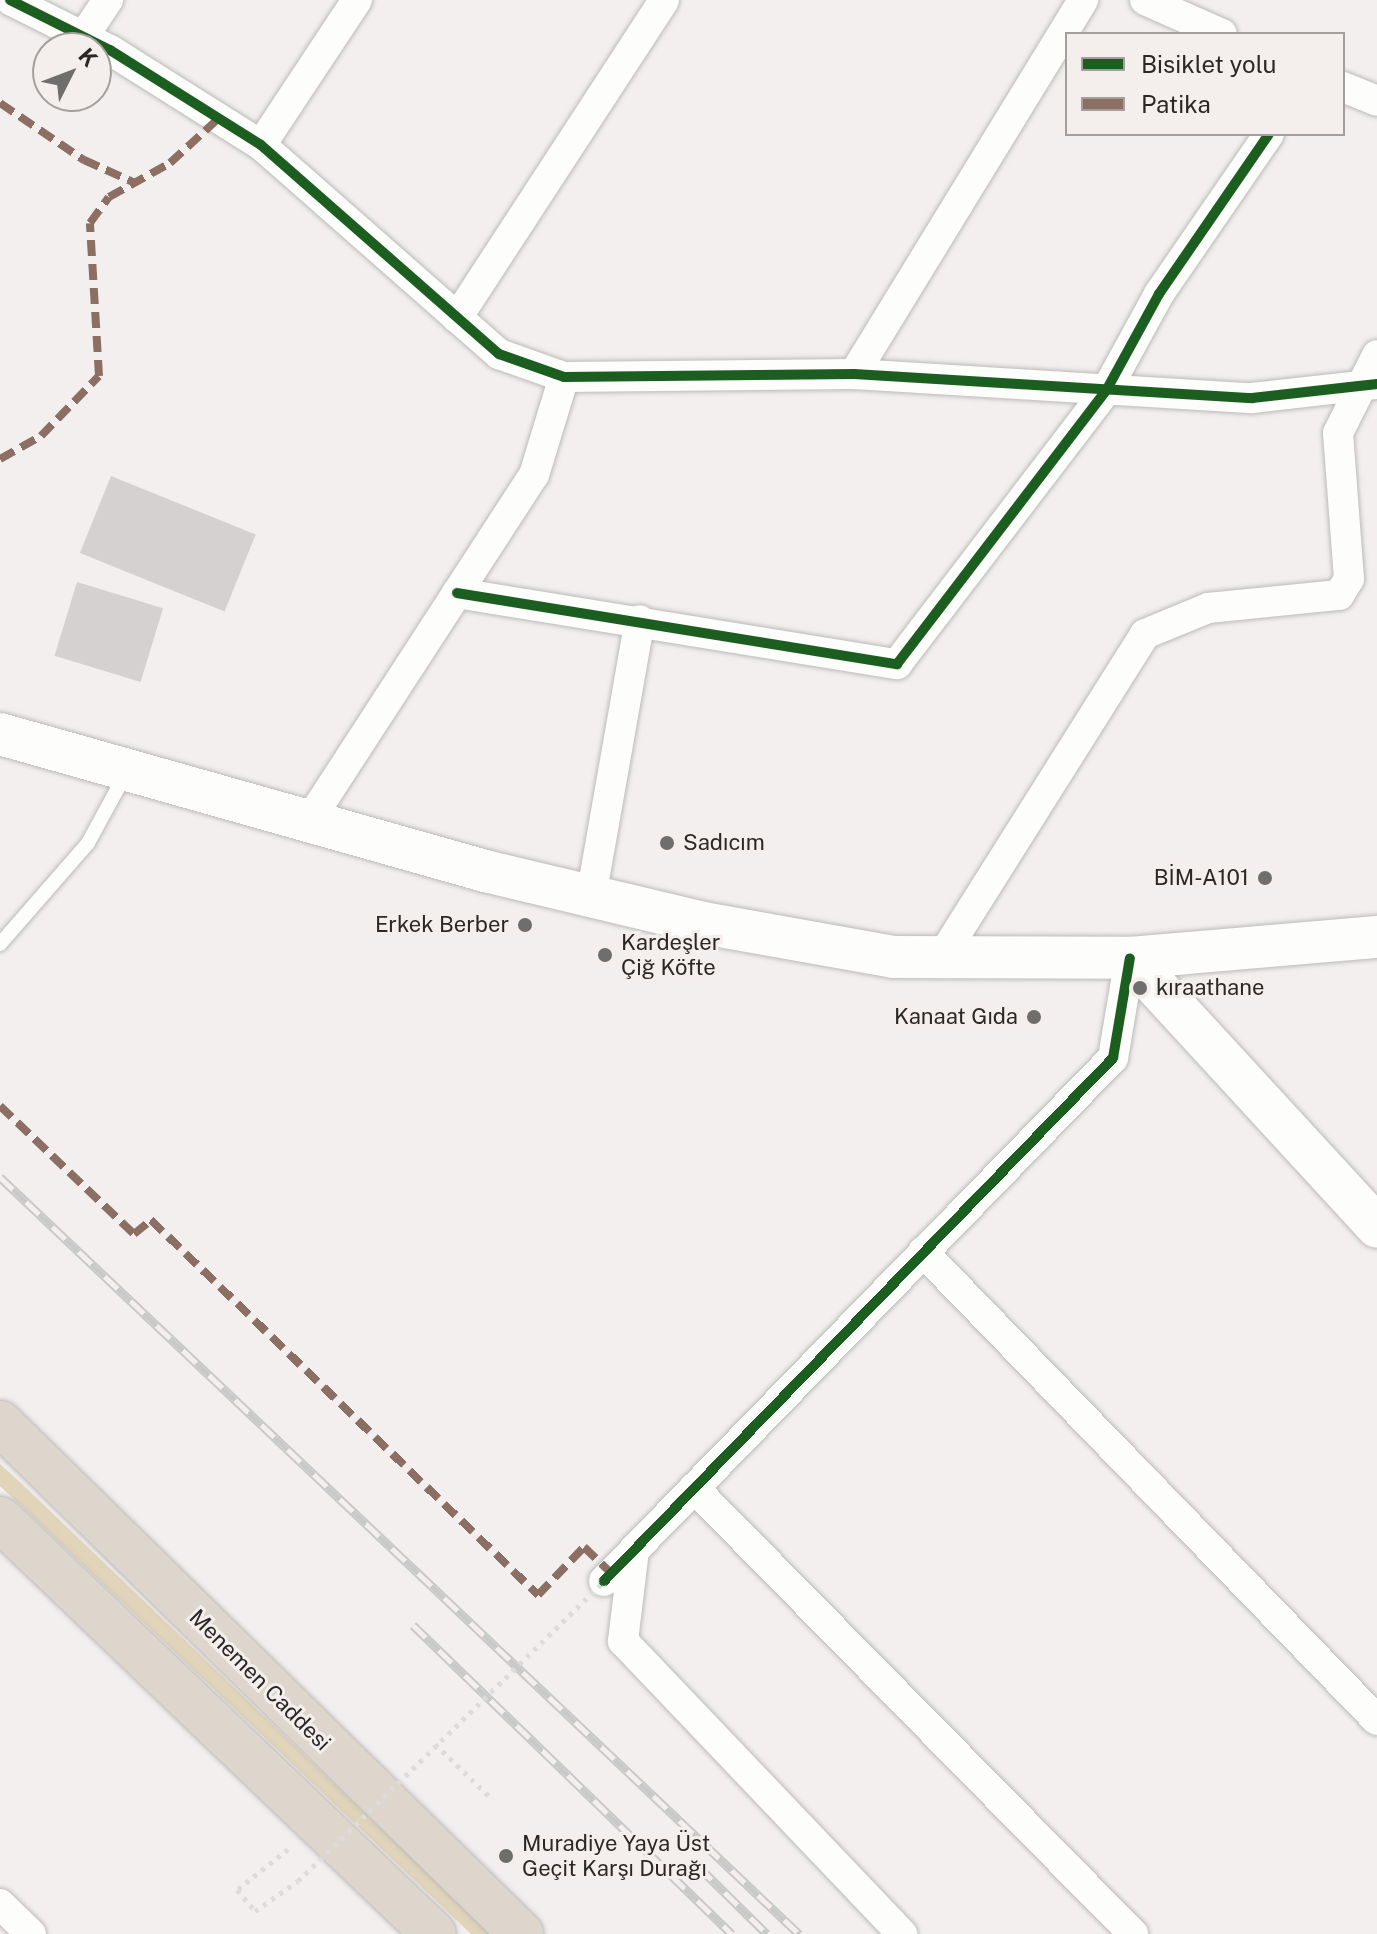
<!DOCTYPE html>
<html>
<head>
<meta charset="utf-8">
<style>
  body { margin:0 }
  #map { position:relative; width:1377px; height:1934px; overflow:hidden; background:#f2efee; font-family:"Public Sans",sans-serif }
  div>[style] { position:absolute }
  .green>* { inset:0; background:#e0d4ba }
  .building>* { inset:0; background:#d4d1d0; transform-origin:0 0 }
  .path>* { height:5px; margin-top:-2.5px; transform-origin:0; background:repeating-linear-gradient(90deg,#dddbdb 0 4px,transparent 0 10px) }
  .roads { filter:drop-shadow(0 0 2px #bcbab9) drop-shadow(0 0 2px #bcbab9) }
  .lane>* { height:14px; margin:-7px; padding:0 7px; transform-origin:7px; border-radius:7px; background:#fdfdfc }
  .street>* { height:30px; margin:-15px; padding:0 15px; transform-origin:15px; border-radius:15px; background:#fdfdfc }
  .secondary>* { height:42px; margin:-21px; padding:0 21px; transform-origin:21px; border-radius:21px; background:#fdfdfc }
  .highway>* { height:44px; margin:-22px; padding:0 22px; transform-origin:22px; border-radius:22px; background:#ded6cc }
  .rail>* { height:9px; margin-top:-4.5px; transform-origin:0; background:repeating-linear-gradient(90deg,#f4eeec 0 18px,#c9c9c9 0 36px); box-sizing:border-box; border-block:2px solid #c9c9c9 }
  .path-bridge>* { height:5px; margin-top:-2.5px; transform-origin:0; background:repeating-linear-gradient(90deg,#dddbdb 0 4px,transparent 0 10px) }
  .quiet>* { height:8px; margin-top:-4px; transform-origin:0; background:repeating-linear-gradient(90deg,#8d6e63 0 16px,transparent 0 24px) }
  .cycleway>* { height:10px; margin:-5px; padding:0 5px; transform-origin:5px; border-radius:5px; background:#1b5e20 }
  .dots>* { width:22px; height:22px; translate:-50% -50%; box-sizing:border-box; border:4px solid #f4eeec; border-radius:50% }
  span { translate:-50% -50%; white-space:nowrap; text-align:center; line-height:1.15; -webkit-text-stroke:6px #f4eeec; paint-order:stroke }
  .poi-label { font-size:22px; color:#2a2827 }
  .left { translate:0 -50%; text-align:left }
  .right { translate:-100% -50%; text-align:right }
  .street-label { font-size:22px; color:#2a2827 }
  .legend { position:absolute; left:1065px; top:32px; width:280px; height:104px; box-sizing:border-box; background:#f4eeec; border:2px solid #a39f9d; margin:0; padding:10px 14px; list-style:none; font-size:24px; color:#2a2827 }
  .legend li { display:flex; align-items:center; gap:16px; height:40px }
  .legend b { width:40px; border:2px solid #a39f9d }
  .north { position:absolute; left:32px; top:32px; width:80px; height:80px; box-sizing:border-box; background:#f4eeec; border:2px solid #a39f9d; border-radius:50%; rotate:48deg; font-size:22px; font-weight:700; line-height:32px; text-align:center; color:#2a2827 }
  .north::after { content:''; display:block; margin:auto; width:28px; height:36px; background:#706e6d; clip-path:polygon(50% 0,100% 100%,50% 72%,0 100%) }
</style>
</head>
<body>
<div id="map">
  <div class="green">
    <div style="clip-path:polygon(0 1464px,21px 1483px,491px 1934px,471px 1934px,0 1486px)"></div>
  </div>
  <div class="building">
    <div style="left:111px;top:476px;width:156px;height:83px;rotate:22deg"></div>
    <div style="left:77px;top:582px;width:90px;height:77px;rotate:17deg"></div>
  </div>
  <div class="path">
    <div style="left:435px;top:1744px;width:75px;rotate:43.9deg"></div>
    <div style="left:288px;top:1849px;width:65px;rotate:141.2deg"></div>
    <div style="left:237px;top:1890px;width:28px;rotate:49deg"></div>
    <div style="left:255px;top:1911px;width:52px;rotate:-34.9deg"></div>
  </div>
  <div class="roads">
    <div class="lane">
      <div style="left:0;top:944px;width:134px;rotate:-48.9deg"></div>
      <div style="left:88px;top:843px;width:77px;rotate:-61.4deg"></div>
    </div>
    <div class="street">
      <div style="left:10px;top:0;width:112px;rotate:26.6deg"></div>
      <div style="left:110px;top:50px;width:178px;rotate:32.2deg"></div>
      <div style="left:261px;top:145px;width:317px;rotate:41.3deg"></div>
      <div style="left:499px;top:354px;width:69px;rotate:19.5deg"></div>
      <div style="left:564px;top:377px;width:290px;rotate:-0.6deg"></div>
      <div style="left:854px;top:374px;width:399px;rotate:3.5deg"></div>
      <div style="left:1252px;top:398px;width:126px;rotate:-6.4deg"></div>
      <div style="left:1145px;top:0;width:84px;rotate:23.8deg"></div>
      <div style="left:83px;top:37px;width:45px;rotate:-56deg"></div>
      <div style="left:1343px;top:87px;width:37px;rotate:22deg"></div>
      <div style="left:261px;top:145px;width:174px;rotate:-56.5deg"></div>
      <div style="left:457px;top:318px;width:379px;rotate:-56.9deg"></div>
      <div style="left:854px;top:374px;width:439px;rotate:-58.5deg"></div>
      <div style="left:457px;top:593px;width:446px;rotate:9.2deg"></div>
      <div style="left:897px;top:664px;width:346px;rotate:-52.6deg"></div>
      <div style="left:1107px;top:389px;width:108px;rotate:-61.3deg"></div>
      <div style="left:1159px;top:294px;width:194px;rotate:-55.5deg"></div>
      <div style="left:309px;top:821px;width:413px;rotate:-57deg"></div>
      <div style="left:534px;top:475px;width:102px;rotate:-73deg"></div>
      <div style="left:591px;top:897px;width:281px;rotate:-80deg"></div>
      <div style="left:941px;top:958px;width:383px;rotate:-57.8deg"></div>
      <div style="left:1145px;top:634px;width:68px;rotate:-22.4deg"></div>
      <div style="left:1208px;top:608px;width:132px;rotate:-5.7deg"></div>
      <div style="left:1339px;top:595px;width:19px;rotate:-58deg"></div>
      <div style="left:1349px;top:579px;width:146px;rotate:-94.3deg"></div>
      <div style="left:1338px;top:433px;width:87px;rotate:-63.4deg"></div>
      <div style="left:923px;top:1252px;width:652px;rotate:45.87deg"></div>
      <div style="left:694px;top:1488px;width:626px;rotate:45.45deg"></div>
      <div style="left:634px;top:1550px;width:92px;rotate:96.9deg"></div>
      <div style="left:623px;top:1641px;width:405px;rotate:46.4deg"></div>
      <div style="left:604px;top:1581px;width:730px;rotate:-45.78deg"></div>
      <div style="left:1113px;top:1058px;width:101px;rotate:-80.4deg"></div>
      <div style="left:0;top:1904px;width:43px;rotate:44.1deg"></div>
    </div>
    <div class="secondary">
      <div style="left:0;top:734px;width:504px;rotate:15.77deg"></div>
      <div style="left:485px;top:871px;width:224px;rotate:13.4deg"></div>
      <div style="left:703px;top:923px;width:193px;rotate:10.1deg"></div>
      <div style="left:893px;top:957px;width:237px;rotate:0.2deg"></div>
      <div style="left:1130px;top:958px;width:248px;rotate:-4.9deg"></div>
      <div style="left:1130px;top:958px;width:365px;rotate:47.4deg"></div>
    </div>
    <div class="highway">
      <div style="left:0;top:1423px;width:730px;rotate:44.44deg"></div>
      <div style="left:0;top:1519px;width:600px;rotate:43.72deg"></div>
    </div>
  </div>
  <div class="rail">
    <div style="left:0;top:1177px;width:1101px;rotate:43.45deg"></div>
    <div style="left:413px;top:1625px;width:444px;rotate:44.1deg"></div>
    <div style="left:699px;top:1867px;width:95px;rotate:44.6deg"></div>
  </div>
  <div class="path-bridge">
    <div style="left:298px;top:1881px;width:429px;rotate:-44.4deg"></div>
  </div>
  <div class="quiet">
    <div style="left:0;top:103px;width:102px;rotate:34.2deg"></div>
    <div style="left:84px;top:160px;width:54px;rotate:24.2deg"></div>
    <div style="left:0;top:459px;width:47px;rotate:-29.3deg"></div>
    <div style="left:41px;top:436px;width:83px;rotate:-46deg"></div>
    <div style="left:99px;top:376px;width:153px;rotate:-93.4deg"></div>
    <div style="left:90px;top:223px;width:32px;rotate:-54deg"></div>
    <div style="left:109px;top:197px;width:70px;rotate:-29.1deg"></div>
    <div style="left:170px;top:163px;width:67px;rotate:-42.6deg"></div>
    <div style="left:0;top:1106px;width:185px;rotate:43.7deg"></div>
    <div style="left:134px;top:1234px;width:22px;rotate:-39deg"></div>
    <div style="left:151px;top:1220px;width:539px;rotate:44.1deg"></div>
    <div style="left:538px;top:1595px;width:66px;rotate:-46.2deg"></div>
    <div style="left:584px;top:1547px;width:37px;rotate:44deg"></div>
  </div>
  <div class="cycleway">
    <div style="left:10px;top:0;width:112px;rotate:26.6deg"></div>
    <div style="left:110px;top:50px;width:178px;rotate:32.2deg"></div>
    <div style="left:261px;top:145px;width:317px;rotate:41.3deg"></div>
    <div style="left:499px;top:354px;width:69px;rotate:19.5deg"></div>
    <div style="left:564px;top:377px;width:290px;rotate:-0.6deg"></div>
    <div style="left:854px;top:374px;width:399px;rotate:3.5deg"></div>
    <div style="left:1252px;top:398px;width:126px;rotate:-6.4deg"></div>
    <div style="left:457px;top:593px;width:446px;rotate:9.2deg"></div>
    <div style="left:897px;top:664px;width:346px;rotate:-52.6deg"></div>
    <div style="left:1107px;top:389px;width:108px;rotate:-61.3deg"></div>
    <div style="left:1159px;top:294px;width:194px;rotate:-55.5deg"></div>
    <div style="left:604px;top:1581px;width:730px;rotate:-45.78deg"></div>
    <div style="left:1113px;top:1058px;width:101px;rotate:-80.4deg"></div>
  </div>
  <div class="dots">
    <div style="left:667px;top:843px;background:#706e6d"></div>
    <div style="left:1265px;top:878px;background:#706e6d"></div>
    <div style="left:525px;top:925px;background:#706e6d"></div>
    <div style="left:605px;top:955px;background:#706e6d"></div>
    <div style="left:1140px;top:988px;background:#706e6d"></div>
    <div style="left:1034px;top:1017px;background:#706e6d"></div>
    <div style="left:506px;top:1856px;background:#706e6d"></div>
  </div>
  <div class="poi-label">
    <span class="left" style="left:683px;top:843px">Sadıcım</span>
    <span class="right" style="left:1249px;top:878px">BİM-A101</span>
    <span class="right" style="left:509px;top:925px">Erkek Berber</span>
    <span class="left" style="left:621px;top:955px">Kardeşler<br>Çiğ Köfte</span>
    <span class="left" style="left:1156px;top:988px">kıraathane</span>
    <span class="right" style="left:1018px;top:1017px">Kanaat Gıda</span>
    <span class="left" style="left:522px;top:1856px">Muradiye Yaya Üst<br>Geçit Karşı Durağı</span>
  </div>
  <div class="street-label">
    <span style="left:260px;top:1680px;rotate:45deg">Menemen Caddesi</span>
  </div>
  <ul class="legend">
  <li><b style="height:10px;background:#1b5e20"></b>Bisiklet yolu</li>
  <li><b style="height:10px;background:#8d6e63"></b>Patika</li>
  </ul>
  <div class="north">K</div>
</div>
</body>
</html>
